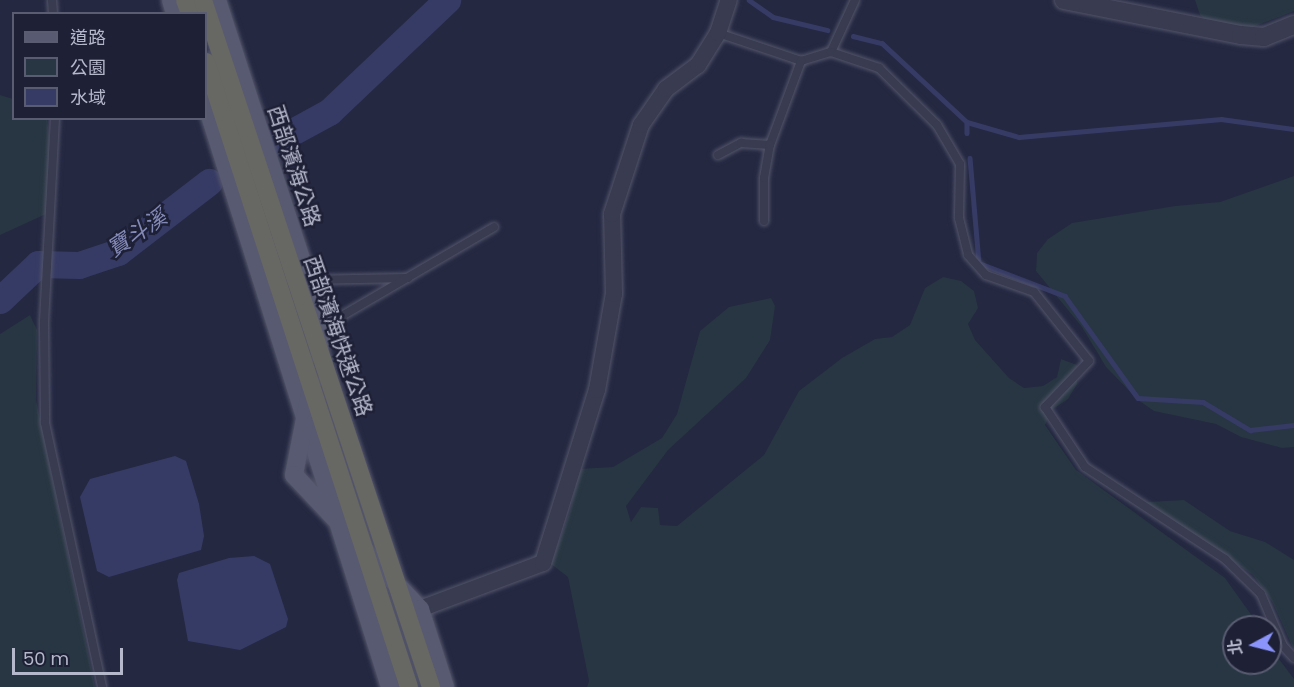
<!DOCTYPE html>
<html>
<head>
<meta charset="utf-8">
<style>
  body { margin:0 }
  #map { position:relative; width:1294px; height:687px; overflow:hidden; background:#242841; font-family:Poppins,"Noto Sans TC",sans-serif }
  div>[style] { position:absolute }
  .green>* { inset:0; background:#273642 }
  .water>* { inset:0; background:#363b66 }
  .stream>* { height:4.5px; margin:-2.25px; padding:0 2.25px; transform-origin:2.25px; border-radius:2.25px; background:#363b66 }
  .river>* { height:27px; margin:-13.5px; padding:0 13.5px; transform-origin:13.5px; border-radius:13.5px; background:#363b66 }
  .roads { filter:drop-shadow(0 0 2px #54566b) drop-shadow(0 0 2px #54566b) }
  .service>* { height:8px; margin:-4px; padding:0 4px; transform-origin:4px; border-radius:4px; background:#393b50 }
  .minor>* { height:16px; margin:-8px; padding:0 8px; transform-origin:8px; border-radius:8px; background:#393b50 }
  .tertiary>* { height:18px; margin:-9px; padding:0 9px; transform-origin:9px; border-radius:9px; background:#393b50 }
  .primary>* { height:18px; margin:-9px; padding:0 9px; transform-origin:9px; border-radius:9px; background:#575a70 }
  .trunk>* { height:18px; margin:-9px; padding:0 9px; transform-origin:9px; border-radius:9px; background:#676763 }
  span { translate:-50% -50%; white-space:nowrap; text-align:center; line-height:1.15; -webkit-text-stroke:5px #1e2036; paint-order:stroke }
  .street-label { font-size:21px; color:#b5b7cb }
  .water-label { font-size:22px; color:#848ab8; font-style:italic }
  .legend { position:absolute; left:12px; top:12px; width:195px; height:108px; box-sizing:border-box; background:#1e2036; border:2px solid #5a5c72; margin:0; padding:8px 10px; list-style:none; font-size:18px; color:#b5b7cb }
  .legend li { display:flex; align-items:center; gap:12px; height:30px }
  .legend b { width:30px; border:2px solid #5a5c72 }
  .north { position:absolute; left:1222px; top:615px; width:60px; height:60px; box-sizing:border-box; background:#1e2036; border:2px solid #5a5c72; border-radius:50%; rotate:263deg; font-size:16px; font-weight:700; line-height:24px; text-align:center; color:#b5b7cb }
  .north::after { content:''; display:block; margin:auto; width:21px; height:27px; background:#8a94fb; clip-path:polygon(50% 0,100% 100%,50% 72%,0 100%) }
  .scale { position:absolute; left:12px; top:648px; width:111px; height:27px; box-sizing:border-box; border:3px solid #b5b7cb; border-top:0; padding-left:8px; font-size:18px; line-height:21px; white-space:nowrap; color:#b5b7cb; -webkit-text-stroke:4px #1e2036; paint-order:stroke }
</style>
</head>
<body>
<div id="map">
  <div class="green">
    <div style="clip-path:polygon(1195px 0,1294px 0,1294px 11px,1247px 29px,1209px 24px,1200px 15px)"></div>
    <div style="clip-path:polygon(0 95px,13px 99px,14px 118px,47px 119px,51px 152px,46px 214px,0 235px)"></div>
    <div style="clip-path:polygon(1294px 176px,1294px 447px,1282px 448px,1241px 437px,1216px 424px,1154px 411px,1138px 400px,1106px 367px,1082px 327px,1036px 271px,1037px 253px,1048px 239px,1072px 223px,1175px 206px,1220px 202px)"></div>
    <div style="clip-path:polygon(943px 277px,961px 281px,974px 291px,978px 308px,968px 324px,975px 340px,1009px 378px,1024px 388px,1043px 386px,1057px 377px,1061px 359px,1077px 365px,1077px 384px,1068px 399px,1053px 409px,1045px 425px,1076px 470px,1225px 578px,1260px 627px,1234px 627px,1234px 663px,1270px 663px,1270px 647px,1294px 679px,1294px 687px,587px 687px,589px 681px,568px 577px,551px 564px,570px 511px,579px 469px,613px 467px,662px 438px,677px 414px,700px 331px,729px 307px,771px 298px,775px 306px,770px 340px,746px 378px,668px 450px,626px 506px,631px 522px,641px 507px,658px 508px,660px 525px,677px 526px,764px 455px,799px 391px,842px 358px,875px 339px,892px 337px,910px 325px,925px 288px)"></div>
    <div style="clip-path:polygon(30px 315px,37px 330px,36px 400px,95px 687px,0 687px,0 334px)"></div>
    <div style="clip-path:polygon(1184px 500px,1230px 531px,1265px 542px,1294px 560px,1294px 650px,1273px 603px,1253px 575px,1146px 502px)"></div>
  </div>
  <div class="water">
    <div style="clip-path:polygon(175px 456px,186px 461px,199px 504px,204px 536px,201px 550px,109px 577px,97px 571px,80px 497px,90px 479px)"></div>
    <div style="clip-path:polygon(254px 556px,270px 564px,288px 619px,286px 627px,240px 650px,188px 641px,177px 580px,179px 573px,229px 558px)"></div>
  </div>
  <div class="stream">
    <div style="left:749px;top:0;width:29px;rotate:35deg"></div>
    <div style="left:773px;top:17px;width:56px;rotate:13.5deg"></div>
    <div style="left:853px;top:36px;width:30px;rotate:14deg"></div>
    <div style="left:882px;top:43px;width:116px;rotate:42.9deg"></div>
    <div style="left:967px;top:122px;width:54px;rotate:16.1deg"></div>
    <div style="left:1019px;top:137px;width:203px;rotate:-5.1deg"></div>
    <div style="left:1221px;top:119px;width:74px;rotate:7.8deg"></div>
    <div style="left:967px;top:122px;width:11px;rotate:90deg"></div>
    <div style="left:970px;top:158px;width:105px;rotate:85.1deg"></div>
    <div style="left:979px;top:263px;width:92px;rotate:21deg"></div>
    <div style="left:1065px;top:296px;width:125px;rotate:54.4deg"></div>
    <div style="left:1138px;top:398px;width:65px;rotate:3.5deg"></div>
    <div style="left:1203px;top:402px;width:55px;rotate:30.8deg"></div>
    <div style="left:1250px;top:430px;width:44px;rotate:-6.5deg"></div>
  </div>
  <div class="river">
    <div style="left:272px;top:143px;width:65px;rotate:-28.5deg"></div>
    <div style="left:329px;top:112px;width:163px;rotate:-43.5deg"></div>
    <div style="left:0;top:300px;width:52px;rotate:-43.5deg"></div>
    <div style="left:38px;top:264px;width:41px;rotate:1.4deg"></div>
    <div style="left:79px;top:265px;width:41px;rotate:-18.4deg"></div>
    <div style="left:118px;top:252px;width:115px;rotate:-37.6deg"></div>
  </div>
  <div class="roads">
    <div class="service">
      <div style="left:52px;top:0;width:14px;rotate:86deg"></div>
      <div style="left:718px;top:33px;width:88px;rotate:18.6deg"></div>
      <div style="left:801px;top:61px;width:31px;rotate:-17deg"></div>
      <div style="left:831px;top:52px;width:57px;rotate:-65.2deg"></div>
      <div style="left:831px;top:52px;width:51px;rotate:18.4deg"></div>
      <div style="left:879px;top:68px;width:81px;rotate:44.5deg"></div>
      <div style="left:937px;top:125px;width:45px;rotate:59.5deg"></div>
      <div style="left:960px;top:164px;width:54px;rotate:91.1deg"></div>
      <div style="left:959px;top:218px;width:38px;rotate:76deg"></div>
      <div style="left:968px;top:255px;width:27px;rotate:48deg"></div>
      <div style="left:986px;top:275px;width:51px;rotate:19.5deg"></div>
      <div style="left:1034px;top:292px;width:88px;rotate:51.4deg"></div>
      <div style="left:1089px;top:361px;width:64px;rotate:133.7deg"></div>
      <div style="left:1045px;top:407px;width:72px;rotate:56.3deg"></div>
      <div style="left:1085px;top:467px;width:168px;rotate:33.3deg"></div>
      <div style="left:1225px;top:559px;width:50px;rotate:44.2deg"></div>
      <div style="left:1261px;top:594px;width:56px;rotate:67.1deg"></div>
      <div style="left:1283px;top:646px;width:16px;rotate:47deg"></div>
      <div style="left:55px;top:118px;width:205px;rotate:93.1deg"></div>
      <div style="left:44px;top:323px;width:100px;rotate:89.4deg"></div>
      <div style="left:45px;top:423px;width:270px;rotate:77.8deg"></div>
      <div style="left:718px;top:155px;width:26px;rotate:-28deg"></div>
      <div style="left:741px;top:143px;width:29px;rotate:4deg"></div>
      <div style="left:770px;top:145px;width:90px;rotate:-69.7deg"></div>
      <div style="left:764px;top:221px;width:43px;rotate:-90deg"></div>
      <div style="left:764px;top:178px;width:34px;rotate:-80deg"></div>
      <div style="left:307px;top:280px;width:101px;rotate:-1.1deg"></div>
      <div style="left:323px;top:327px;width:198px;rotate:-30.3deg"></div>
    </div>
    <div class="minor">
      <div style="left:420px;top:609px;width:131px;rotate:-20.5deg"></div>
      <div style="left:543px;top:563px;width:181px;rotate:-72.7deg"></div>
      <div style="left:597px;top:390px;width:97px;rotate:-80deg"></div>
      <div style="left:614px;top:294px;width:80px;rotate:-91.4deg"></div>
      <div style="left:612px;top:214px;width:94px;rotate:-72deg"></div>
      <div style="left:641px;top:125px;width:44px;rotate:-55.2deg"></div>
      <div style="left:666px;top:89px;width:40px;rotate:-37deg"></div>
      <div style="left:698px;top:65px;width:38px;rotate:-58deg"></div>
      <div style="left:718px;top:33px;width:35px;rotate:-72deg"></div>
    </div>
    <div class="tertiary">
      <div style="left:1064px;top:0;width:180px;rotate:11.2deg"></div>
      <div style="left:1241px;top:35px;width:23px;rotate:5deg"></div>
      <div style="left:1264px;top:37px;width:32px;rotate:-22deg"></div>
    </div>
    <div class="primary">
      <div style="left:171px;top:0;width:15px;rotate:74deg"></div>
      <div style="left:217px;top:0;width:344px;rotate:72deg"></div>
      <div style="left:323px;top:327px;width:29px;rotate:100deg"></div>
      <div style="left:206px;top:103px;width:612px;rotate:72.51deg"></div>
      <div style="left:312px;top:383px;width:94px;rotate:101.1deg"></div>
      <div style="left:294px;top:475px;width:184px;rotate:46.8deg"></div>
      <div style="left:420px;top:609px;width:82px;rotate:72.2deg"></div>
    </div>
    <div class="trunk">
      <div style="left:185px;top:0;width:15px;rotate:70deg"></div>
      <div style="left:203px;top:0;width:724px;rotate:71.64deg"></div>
      <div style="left:206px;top:62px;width:657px;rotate:72.01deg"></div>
    </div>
  </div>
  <div class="street-label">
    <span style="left:294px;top:166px;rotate:72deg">西部濱海公路</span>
    <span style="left:338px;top:336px;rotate:71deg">西部濱海快速公路</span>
  </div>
  <div class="water-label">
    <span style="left:137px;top:233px;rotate:-34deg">寶斗溪</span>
  </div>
  <ul class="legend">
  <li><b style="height:8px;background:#575a70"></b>道路</li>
  <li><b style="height:16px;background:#273642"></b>公園</li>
  <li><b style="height:16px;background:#363b66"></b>水域</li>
  </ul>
  <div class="north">北</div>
  <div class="scale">50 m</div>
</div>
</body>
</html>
